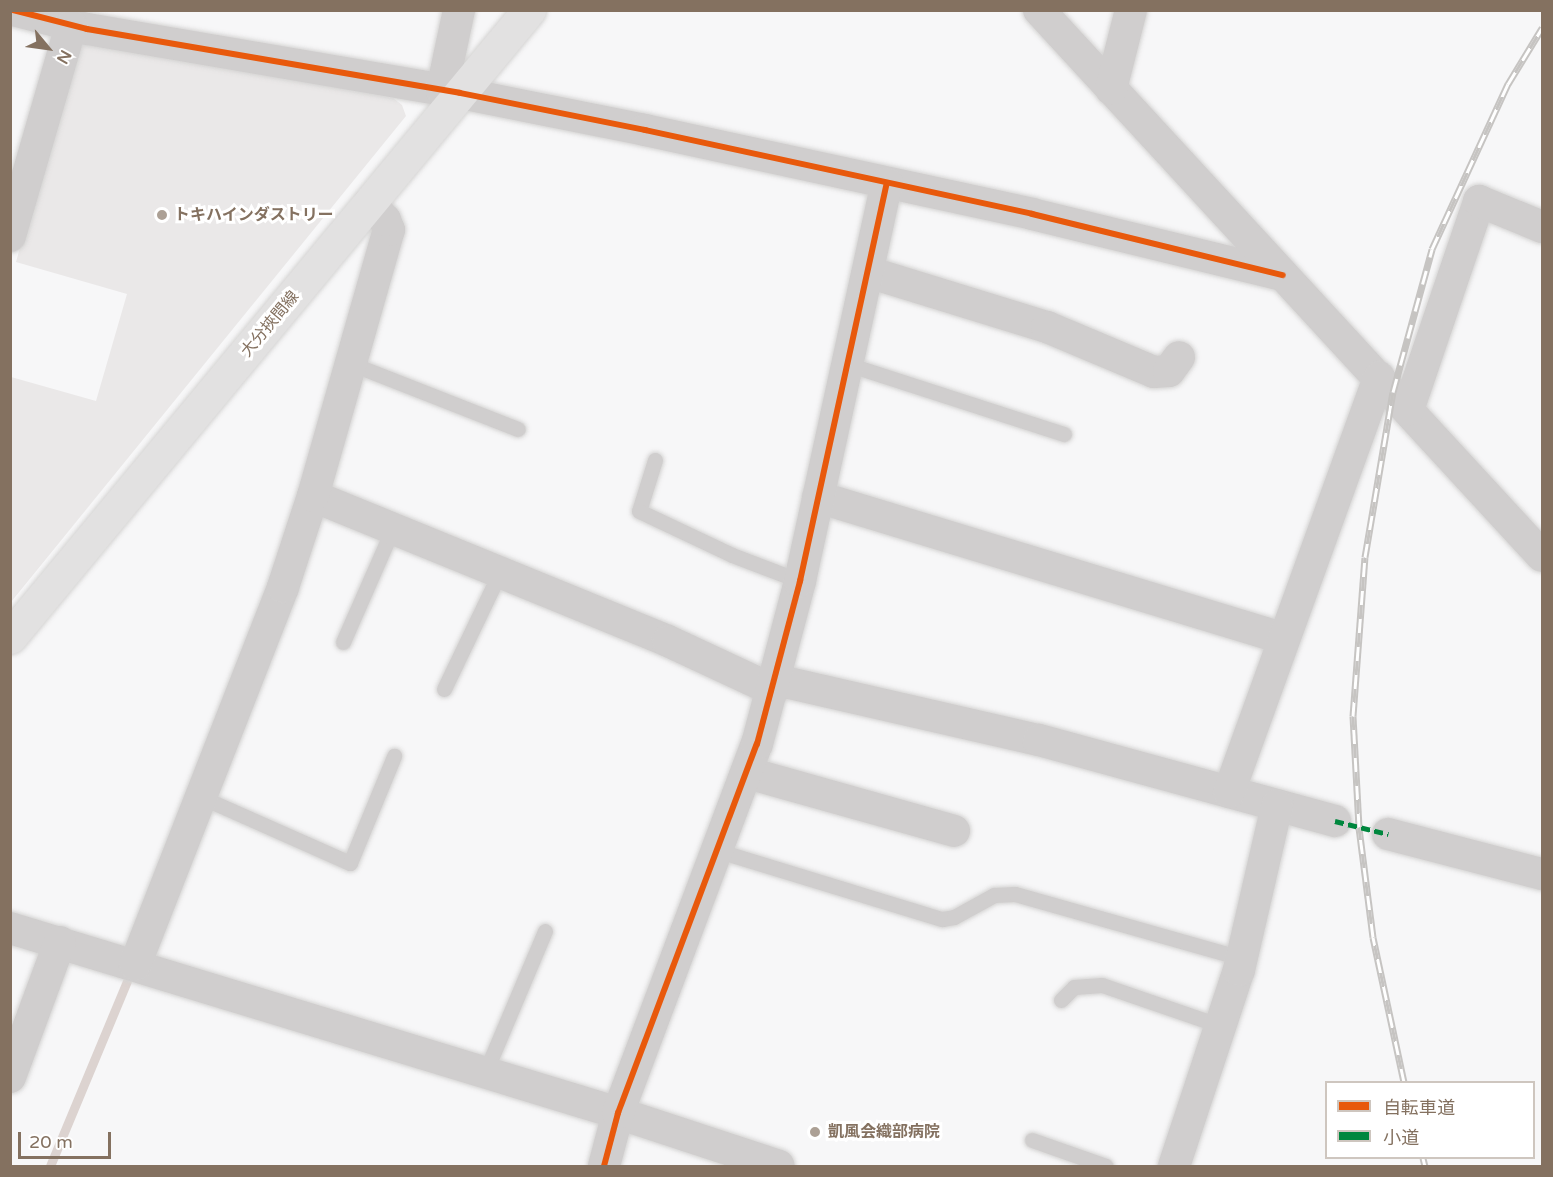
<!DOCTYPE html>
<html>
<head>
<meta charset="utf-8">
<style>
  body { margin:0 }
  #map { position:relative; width:1553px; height:1177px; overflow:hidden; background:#f7f7f8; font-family:"Varela Round","Noto Sans JP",sans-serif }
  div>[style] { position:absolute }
  .built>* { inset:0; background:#eae8e8 }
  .stream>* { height:9px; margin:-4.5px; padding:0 4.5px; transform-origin:4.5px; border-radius:4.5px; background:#dcd3d0 }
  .roads { filter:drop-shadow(0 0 2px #d5d4d3) drop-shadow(0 0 2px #d5d4d3) }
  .lane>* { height:15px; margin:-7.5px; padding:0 7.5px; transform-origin:7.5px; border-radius:7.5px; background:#d0cece }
  .street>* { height:32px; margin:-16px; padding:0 16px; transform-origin:16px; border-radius:16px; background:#d0cece }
  .secondary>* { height:33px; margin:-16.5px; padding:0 16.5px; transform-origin:16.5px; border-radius:16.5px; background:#e2e1e1 }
  .rail>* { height:7px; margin-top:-3.5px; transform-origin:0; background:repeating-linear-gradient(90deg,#fff 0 14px,#c6c4c2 0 28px); box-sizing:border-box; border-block:2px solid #c6c4c2 }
  .quiet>* { height:4.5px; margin-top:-2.25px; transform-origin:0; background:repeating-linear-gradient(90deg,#00873e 0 9px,transparent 0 13.5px) }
  .cycleway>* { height:6px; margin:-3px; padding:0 3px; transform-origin:3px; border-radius:3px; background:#e8590c }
  .dots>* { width:16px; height:16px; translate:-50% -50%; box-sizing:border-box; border:3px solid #fff; border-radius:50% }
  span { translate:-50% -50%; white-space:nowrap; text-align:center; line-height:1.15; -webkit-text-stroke:6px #fff; paint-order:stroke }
  .poi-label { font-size:16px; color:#847160; font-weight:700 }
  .left { translate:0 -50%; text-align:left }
  .street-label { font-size:16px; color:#847160 }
  .frame { position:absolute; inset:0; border:12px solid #847160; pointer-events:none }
  .legend { position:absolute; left:1325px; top:1081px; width:210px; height:78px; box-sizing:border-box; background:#fff; border:2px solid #cec6bf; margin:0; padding:8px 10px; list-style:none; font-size:18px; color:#847160 }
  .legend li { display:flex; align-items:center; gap:12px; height:30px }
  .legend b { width:30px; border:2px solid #cec6bf }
  .north { position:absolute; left:18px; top:18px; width:60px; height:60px; -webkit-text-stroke:4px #fff; paint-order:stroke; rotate:119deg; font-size:16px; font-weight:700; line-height:24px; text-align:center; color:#847160 }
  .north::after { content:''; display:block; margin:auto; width:21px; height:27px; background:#847160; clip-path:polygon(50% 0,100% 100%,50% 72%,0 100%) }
  .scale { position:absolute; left:18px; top:1132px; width:93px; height:27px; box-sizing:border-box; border:3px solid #847160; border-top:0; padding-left:8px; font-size:18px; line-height:21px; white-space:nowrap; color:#847160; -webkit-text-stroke:4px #fff; paint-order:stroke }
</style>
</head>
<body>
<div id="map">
  <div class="built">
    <div style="clip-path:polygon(94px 43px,393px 98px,402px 105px,406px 116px,11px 602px,11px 377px,96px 401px,127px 294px,16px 262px,74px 57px,81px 46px)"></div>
  </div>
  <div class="stream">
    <div style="left:50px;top:1166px;width:200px;rotate:-67.4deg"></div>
  </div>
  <div class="roads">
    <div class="lane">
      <div style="left:352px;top:364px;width:178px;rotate:21.4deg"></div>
      <div style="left:847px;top:364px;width:228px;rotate:17.9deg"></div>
      <div style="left:655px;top:460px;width:53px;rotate:107.4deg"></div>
      <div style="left:639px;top:511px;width:103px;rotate:25.3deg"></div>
      <div style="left:732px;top:555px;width:73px;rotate:20.9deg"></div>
      <div style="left:343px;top:642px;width:124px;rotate:-66.3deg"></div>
      <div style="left:444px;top:689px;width:130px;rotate:-64.4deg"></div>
      <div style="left:201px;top:797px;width:163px;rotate:23.9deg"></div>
      <div style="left:350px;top:863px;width:116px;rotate:-67.6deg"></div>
      <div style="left:719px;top:851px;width:233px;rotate:17deg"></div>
      <div style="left:942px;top:919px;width:12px;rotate:-9deg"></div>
      <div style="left:954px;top:917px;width:46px;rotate:-28.8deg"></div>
      <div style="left:994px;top:895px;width:21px;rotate:-3deg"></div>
      <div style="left:1015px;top:894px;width:235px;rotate:15.8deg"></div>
      <div style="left:1061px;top:1000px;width:18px;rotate:-45deg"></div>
      <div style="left:1074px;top:987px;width:28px;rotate:-4deg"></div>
      <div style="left:1102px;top:985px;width:126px;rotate:19deg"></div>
      <div style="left:485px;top:1073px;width:154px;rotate:-67.1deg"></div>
      <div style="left:1032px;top:1140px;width:78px;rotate:19.4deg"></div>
    </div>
    <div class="street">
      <div style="left:13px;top:10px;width:76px;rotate:14.4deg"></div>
      <div style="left:87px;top:29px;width:378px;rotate:9.7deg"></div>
      <div style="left:460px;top:93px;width:189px;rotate:11.3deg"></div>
      <div style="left:645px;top:130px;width:396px;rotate:12.2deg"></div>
      <div style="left:1032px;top:214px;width:258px;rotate:13.7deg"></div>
      <div style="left:1039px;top:10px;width:742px;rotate:47.35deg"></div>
      <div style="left:1111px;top:89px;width:81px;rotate:-75.8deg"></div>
      <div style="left:442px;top:90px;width:82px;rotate:-78deg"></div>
      <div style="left:10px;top:236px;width:219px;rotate:-73.8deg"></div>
      <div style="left:868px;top:272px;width:187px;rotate:17.1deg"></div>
      <div style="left:1047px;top:327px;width:116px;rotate:22.8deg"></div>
      <div style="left:1154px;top:372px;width:15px;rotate:-4deg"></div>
      <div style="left:1169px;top:371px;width:17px;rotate:-54deg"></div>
      <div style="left:1408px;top:410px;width:221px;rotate:-71.2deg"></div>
      <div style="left:1479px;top:201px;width:68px;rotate:22.4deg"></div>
      <div style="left:313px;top:496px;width:383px;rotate:22.2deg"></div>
      <div style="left:668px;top:641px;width:116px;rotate:25deg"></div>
      <div style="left:818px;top:497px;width:474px;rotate:16.9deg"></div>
      <div style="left:776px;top:680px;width:270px;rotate:12.9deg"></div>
      <div style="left:1039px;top:740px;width:307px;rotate:15.3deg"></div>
      <div style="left:748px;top:773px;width:214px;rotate:15.7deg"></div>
      <div style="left:1229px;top:792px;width:441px;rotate:-70.1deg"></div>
      <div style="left:1388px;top:834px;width:159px;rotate:14.6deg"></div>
      <div style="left:10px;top:928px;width:636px;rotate:16.92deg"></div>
      <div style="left:618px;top:1113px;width:169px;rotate:18.2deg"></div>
      <div style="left:135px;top:965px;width:406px;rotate:-68.6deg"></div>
      <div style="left:283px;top:587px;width:96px;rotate:-71.8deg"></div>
      <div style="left:313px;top:496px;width:277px;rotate:-74.1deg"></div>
      <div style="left:389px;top:230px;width:11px;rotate:-112deg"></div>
      <div style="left:385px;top:220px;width:23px;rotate:-133deg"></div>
      <div style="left:10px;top:1077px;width:144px;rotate:-69.7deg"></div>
      <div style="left:604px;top:1166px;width:55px;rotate:-75.2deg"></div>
      <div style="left:618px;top:1113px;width:394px;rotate:-69.4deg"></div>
      <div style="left:757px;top:744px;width:169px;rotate:-75.2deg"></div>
      <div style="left:800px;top:581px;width:407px;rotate:-77.7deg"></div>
      <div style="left:1174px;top:1166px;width:206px;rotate:-71.7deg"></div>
      <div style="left:1239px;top:970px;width:169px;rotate:-77deg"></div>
    </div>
    <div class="secondary">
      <div style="left:10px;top:637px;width:814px;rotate:-50.38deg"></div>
    </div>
  </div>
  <div class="rail">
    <div style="left:1404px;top:1082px;width:148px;rotate:-102.1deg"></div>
    <div style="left:1373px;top:937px;width:111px;rotate:-97.3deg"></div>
    <div style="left:1359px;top:827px;width:111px;rotate:-93.1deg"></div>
    <div style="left:1353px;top:716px;width:159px;rotate:-85.7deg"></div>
    <div style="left:1365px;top:557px;width:167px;rotate:-80.4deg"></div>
    <div style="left:1393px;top:392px;width:148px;rotate:-74.7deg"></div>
    <div style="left:1432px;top:249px;width:182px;rotate:-65.3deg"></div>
    <div style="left:1508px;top:84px;width:66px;rotate:-58.7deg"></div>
    <div style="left:1423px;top:1158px;width:8px;rotate:76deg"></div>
  </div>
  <div class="quiet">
    <div style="left:1335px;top:821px;width:55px;rotate:13.8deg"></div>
  </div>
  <div class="cycleway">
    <div style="left:13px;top:10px;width:76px;rotate:14.4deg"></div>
    <div style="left:87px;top:29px;width:378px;rotate:9.7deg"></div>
    <div style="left:460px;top:93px;width:189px;rotate:11.3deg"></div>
    <div style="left:645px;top:130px;width:396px;rotate:12.2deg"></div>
    <div style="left:1032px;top:214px;width:258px;rotate:13.7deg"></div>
    <div style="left:604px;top:1166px;width:55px;rotate:-75.2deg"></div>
    <div style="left:618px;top:1113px;width:394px;rotate:-69.4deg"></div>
    <div style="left:757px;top:744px;width:169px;rotate:-75.2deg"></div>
    <div style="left:800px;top:581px;width:407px;rotate:-77.7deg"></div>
  </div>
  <div class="dots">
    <div style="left:162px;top:215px;background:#aca095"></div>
    <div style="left:815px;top:1132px;background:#aca095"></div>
  </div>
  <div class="poi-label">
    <span class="left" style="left:174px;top:215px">トキハインダストリー</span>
    <span class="left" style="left:828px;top:1132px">凱風会織部病院</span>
  </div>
  <div class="street-label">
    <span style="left:270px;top:324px;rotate:-50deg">大分挾間線</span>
  </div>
  <div class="frame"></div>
  <ul class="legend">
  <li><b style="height:8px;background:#e8590c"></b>自転車道</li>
  <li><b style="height:8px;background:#00873e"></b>小道</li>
  </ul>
  <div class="north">N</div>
  <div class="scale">20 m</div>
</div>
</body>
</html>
